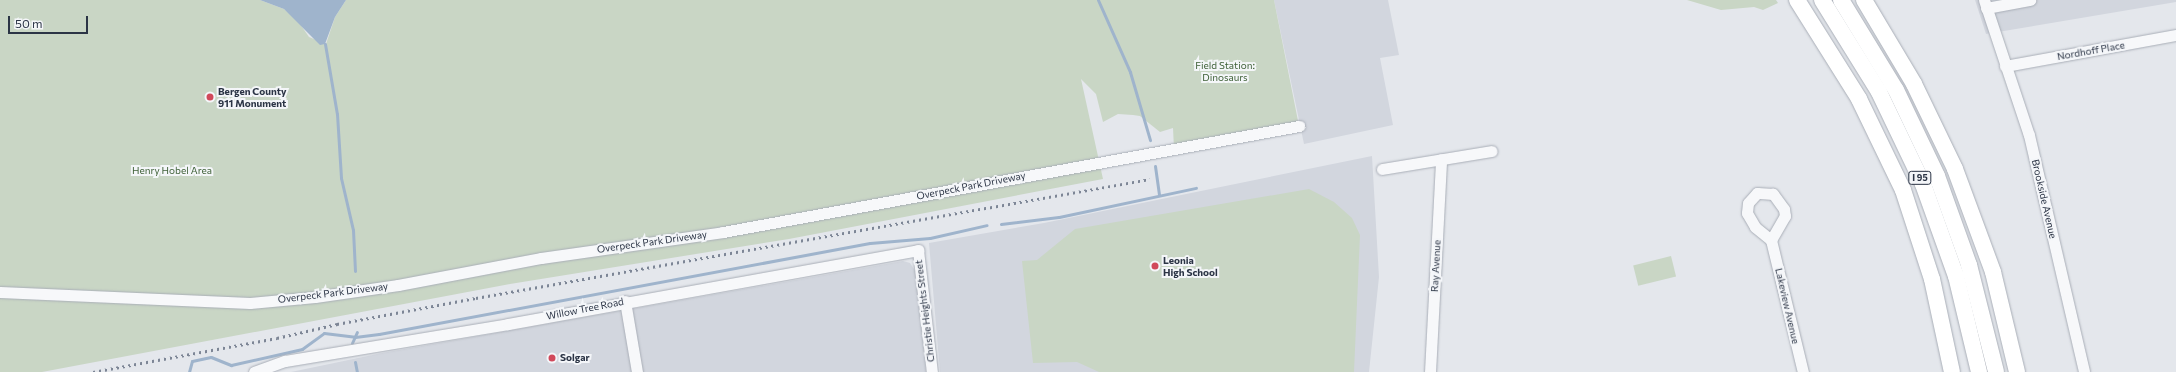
<!DOCTYPE html>
<html>
<head>
<meta charset="utf-8">
<style>
  body { margin:0 }
  #map { position:relative; width:2176px; height:372px; overflow:hidden; background:#e4e7ec; font-family:Commissioner,sans-serif }
  div>[style] { position:absolute }
  .built>* { inset:0; background:#d2d6de }
  .green>* { inset:0; background:#c9d6c5; transform-origin:0 0 }
  .water>* { inset:0; background:#9fb4cc }
  .stream>* { height:3px; margin:-1.5px; padding:0 1.5px; transform-origin:1.5px; border-radius:1.5px; background:#9fb4cc }
  .roads { filter:drop-shadow(0 0 1px #a9aeb7) drop-shadow(0 0 1px #a9aeb7) }
  .minor>* { height:11px; margin:-5.5px; padding:0 5.5px; transform-origin:5.5px; border-radius:5.5px; background:#f7f8fa }
  .highway>* { height:16px; margin:-8px; padding:0 8px; transform-origin:8px; border-radius:8px; background:#fff }
  .rail>* { height:3px; margin-top:-1.5px; transform-origin:0; background:repeating-linear-gradient(90deg,#7d8696 0 2px,transparent 0 6px) }
  .dots>* { width:11px; height:11px; translate:-50% -50%; box-sizing:border-box; border:2px solid #f4f6f9; border-radius:50% }
  span { translate:-50% -50%; white-space:nowrap; text-align:center; line-height:1.15; -webkit-text-stroke:4px #f4f6f9; paint-order:stroke }
  .shield-label span { padding:1px 3px; background:#f4f6f9; border:1px solid; border-radius:3px; -webkit-text-stroke-width:0 }
  .shield-label { font-size:9px; color:#2b3445; font-weight:700 }
  .street-label { font-size:10px; color:#2b3445 }
  .park-label { font-size:10px; color:#3f6138 }
  .poi-label { font-size:10px; color:#2b3445; font-weight:700 }
  .left { translate:0 -50%; text-align:left }
  .scale { position:absolute; left:8px; top:16px; width:80px; height:18px; box-sizing:border-box; border:2px solid #2b3445; border-top:0; padding-left:5px; font-size:12px; line-height:14px; white-space:nowrap; color:#2b3445; -webkit-text-stroke:3px #f4f6f9; paint-order:stroke }
</style>
</head>
<body>
<div id="map">
  <div class="built">
    <div style="clip-path:polygon(1274px 0,1388px 0,1399px 55px,1380px 58px,1393px 125px,1304px 144px)"></div>
    <div style="clip-path:polygon(1975px 0,2176px 0,2176px 2px,1986px 34px)"></div>
    <div style="clip-path:polygon(1372px 156px,1379px 277px,1369px 372px,940px 372px,929px 243px,1044px 223px)"></div>
    <div style="clip-path:polygon(903px 261px,910px 263px,915px 271px,926px 372px,291px 372px,382px 353px)"></div>
  </div>
  <div class="green">
    <div style="clip-path:polygon(0 0,260px 0,284px 9px,298px 21px,309px 37px,326px 44px,335px 17px,346px 0,1274px 0,1299px 126px,1174px 149px,1173px 128px,1160px 132px,1140px 116px,1133px 115px,1118px 114px,1103px 122px,1096px 94px,1081px 79px,1103px 179px,789px 239px,510px 284px,42px 372px,0 372px)"></div>
    <div style="clip-path:polygon(1687px 0,1776px 0,1778px 3px,1763px 10px,1754px 7px,1721px 10px)"></div>
    <div style="clip-path:polygon(1309px 189px,1334px 202px,1352px 218px,1360px 235px,1354px 372px,1099px 372px,1077px 362px,1033px 363px,1022px 261px,1037px 260px,1075px 229px)"></div>
    <div style="left:1671px;top:256px;width:21px;height:39px;rotate:76deg"></div>
  </div>
  <div class="water">
    <div style="clip-path:polygon(260px 0,346px 0,335px 17px,325px 44px,320px 45px,284px 9px)"></div>
  </div>
  <div class="stream">
    <div style="left:1098px;top:0;width:79px;rotate:66deg"></div>
    <div style="left:1130px;top:72px;width:71px;rotate:73.6deg"></div>
    <div style="left:325px;top:44px;width:71px;rotate:80.3deg"></div>
    <div style="left:337px;top:114px;width:64px;rotate:86.4deg"></div>
    <div style="left:341px;top:178px;width:53px;rotate:77deg"></div>
    <div style="left:353px;top:230px;width:41px;rotate:87.2deg"></div>
    <div style="left:1155px;top:166px;width:29px;rotate:82deg"></div>
    <div style="left:1001px;top:224px;width:58px;rotate:-6.9deg"></div>
    <div style="left:1059px;top:217px;width:140px;rotate:-12deg"></div>
    <div style="left:352px;top:343px;width:12px;rotate:-66deg"></div>
    <div style="left:355px;top:362px;width:10px;rotate:79deg"></div>
    <div style="left:189px;top:372px;width:11px;rotate:-75deg"></div>
    <div style="left:192px;top:361px;width:19px;rotate:-12deg"></div>
    <div style="left:211px;top:357px;width:22px;rotate:22deg"></div>
    <div style="left:231px;top:365px;width:73px;rotate:-12.7deg"></div>
    <div style="left:302px;top:349px;width:27px;rotate:-36deg"></div>
    <div style="left:324px;top:333px;width:31px;rotate:7deg"></div>
    <div style="left:355px;top:337px;width:24px;rotate:-7deg"></div>
    <div style="left:379px;top:334px;width:499px;rotate:-10.5deg"></div>
    <div style="left:870px;top:243px;width:60px;rotate:-4.8deg"></div>
    <div style="left:930px;top:238px;width:58px;rotate:-12.8deg"></div>
  </div>
  <div class="roads">
    <div class="minor">
      <div style="left:1984px;top:0;width:142px;rotate:71.6deg"></div>
      <div style="left:2029px;top:135px;width:243px;rotate:76.9deg"></div>
      <div style="left:1986px;top:8px;width:45px;rotate:-10.3deg"></div>
      <div style="left:2005px;top:66px;width:174px;rotate:-10.3deg"></div>
      <div style="left:1382px;top:169px;width:111px;rotate:-9.3deg"></div>
      <div style="left:1771px;top:240px;width:28px;rotate:-60deg"></div>
      <div style="left:1785px;top:216px;width:7px;rotate:-98deg"></div>
      <div style="left:1784px;top:209px;width:19px;rotate:-126deg"></div>
      <div style="left:1773px;top:194px;width:16px;rotate:-176deg"></div>
      <div style="left:1757px;top:193px;width:13px;rotate:132deg"></div>
      <div style="left:1748px;top:203px;width:10px;rotate:96deg"></div>
      <div style="left:1747px;top:213px;width:16px;rotate:60deg"></div>
      <div style="left:1755px;top:227px;width:21px;rotate:39deg"></div>
      <div style="left:1771px;top:240px;width:136px;rotate:76.4deg"></div>
      <div style="left:0;top:292px;width:250px;rotate:2.5deg"></div>
      <div style="left:250px;top:303px;width:65px;rotate:-5.3deg"></div>
      <div style="left:315px;top:297px;width:84px;rotate:-8.2deg"></div>
      <div style="left:398px;top:285px;width:146px;rotate:-10.7deg"></div>
      <div style="left:541px;top:258px;width:184px;rotate:-8.1deg"></div>
      <div style="left:723px;top:232px;width:586px;rotate:-10.43deg"></div>
      <div style="left:625px;top:301px;width:72px;rotate:80.4deg"></div>
      <div style="left:254px;top:372px;width:33px;rotate:-20deg"></div>
      <div style="left:285px;top:361px;width:226px;rotate:-9.4deg"></div>
      <div style="left:508px;top:324px;width:417px;rotate:-10.2deg"></div>
      <div style="left:918px;top:250px;width:123px;rotate:83.5deg"></div>
      <div style="left:1430px;top:372px;width:213px;rotate:-87deg"></div>
    </div>
    <div class="highway">
      <div style="left:1797px;top:0;width:117px;rotate:57.9deg"></div>
      <div style="left:1859px;top:99px;width:101px;rotate:64.2deg"></div>
      <div style="left:1903px;top:190px;width:94px;rotate:72deg"></div>
      <div style="left:1932px;top:279px;width:95px;rotate:77.9deg"></div>
      <div style="left:1822px;top:0;width:108px;rotate:58.2deg"></div>
      <div style="left:1879px;top:92px;width:102px;rotate:64.4deg"></div>
      <div style="left:1923px;top:184px;width:98px;rotate:70.3deg"></div>
      <div style="left:1956px;top:276px;width:99px;rotate:76.5deg"></div>
      <div style="left:1841px;top:0;width:105px;rotate:58.6deg"></div>
      <div style="left:1896px;top:90px;width:95px;rotate:64.5deg"></div>
      <div style="left:1937px;top:176px;width:95px;rotate:70.2deg"></div>
      <div style="left:1969px;top:265px;width:110px;rotate:75.8deg"></div>
      <div style="left:1864px;top:0;width:98px;rotate:59.2deg"></div>
      <div style="left:1914px;top:84px;width:94px;rotate:64.2deg"></div>
      <div style="left:1955px;top:169px;width:110px;rotate:69.7deg"></div>
      <div style="left:1993px;top:272px;width:103px;rotate:76.5deg"></div>
    </div>
  </div>
  <div class="rail">
    <div style="left:93px;top:372px;width:187px;rotate:-10.5deg"></div>
    <div style="left:277px;top:338px;width:62px;rotate:-13.1deg"></div>
    <div style="left:337px;top:324px;width:141px;rotate:-10.6deg"></div>
    <div style="left:476px;top:298px;width:684px;rotate:-10.01deg"></div>
  </div>
  <div class="dots">
    <div style="left:210px;top:97px;background:#d1495b"></div>
    <div style="left:1155px;top:266px;background:#d1495b"></div>
    <div style="left:552px;top:358px;background:#d1495b"></div>
  </div>
  <div class="shield-label">
    <span style="left:1920px;top:178px">I 95</span>
  </div>
  <div class="street-label">
    <span style="left:2091px;top:51px;rotate:-10deg">Nordhoff Place</span>
    <span style="left:971px;top:186px;rotate:-11deg">Overpeck Park Driveway</span>
    <span style="left:2044px;top:199px;rotate:77deg">Brookside Avenue</span>
    <span style="left:652px;top:242px;rotate:-8deg">Overpeck Park Driveway</span>
    <span style="left:1436px;top:266px;rotate:-87deg">Ray Avenue</span>
    <span style="left:333px;top:293px;rotate:-7deg">Overpeck Park Driveway</span>
    <span style="left:1787px;top:306px;rotate:77deg">Lakeview Avenue</span>
    <span style="left:585px;top:309px;rotate:-11deg">Willow Tree Road</span>
    <span style="left:925px;top:311px;rotate:-97deg">Christie Heights Street</span>
  </div>
  <div class="park-label">
    <span style="left:1225px;top:71px">Field Station:<br>Dinosaurs</span>
    <span style="left:172px;top:171px">Henry Hobel Area</span>
  </div>
  <div class="poi-label">
    <span class="left" style="left:218px;top:97px">Bergen County<br>911 Monument</span>
    <span class="left" style="left:1163px;top:266px">Leonia<br>High School</span>
    <span class="left" style="left:560px;top:358px">Solgar</span>
  </div>
  <div class="scale">50 m</div>
</div>
</body>
</html>
